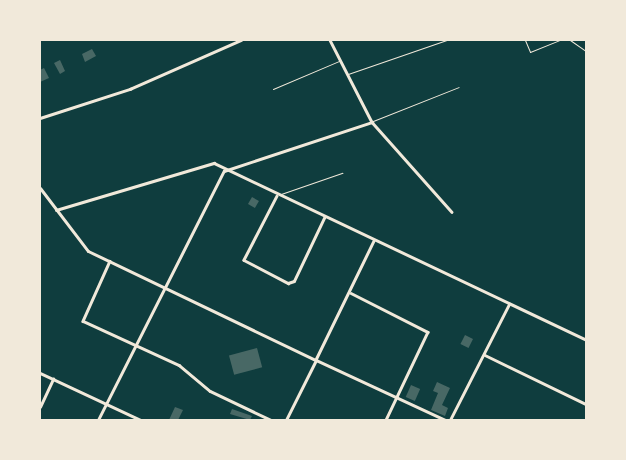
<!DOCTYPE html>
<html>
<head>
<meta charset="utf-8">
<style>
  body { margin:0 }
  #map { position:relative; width:626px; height:460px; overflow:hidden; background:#0f3d3e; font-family:"Libre Baskerville",serif }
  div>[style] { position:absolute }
  .building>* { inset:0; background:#486865; transform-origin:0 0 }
  .path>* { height:1px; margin:-0.5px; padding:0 0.5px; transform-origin:0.5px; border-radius:0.5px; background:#f1e9da }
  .service>* { height:1px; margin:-0.5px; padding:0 0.5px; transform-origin:0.5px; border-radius:0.5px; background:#f1e9da }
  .minor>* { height:2.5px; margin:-1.25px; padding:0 1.25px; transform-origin:1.25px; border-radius:1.25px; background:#f1e9da }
  .tertiary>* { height:3px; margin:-1.5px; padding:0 1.5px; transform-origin:1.5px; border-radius:1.5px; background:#f1e9da }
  span { translate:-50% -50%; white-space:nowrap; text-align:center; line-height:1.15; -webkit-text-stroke:4px #f1e9da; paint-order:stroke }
  .frame { position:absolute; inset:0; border:41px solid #f1e9da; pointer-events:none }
</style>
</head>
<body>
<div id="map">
  <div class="building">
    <div style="clip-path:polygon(92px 49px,96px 56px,85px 62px,82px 54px)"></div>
    <div style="clip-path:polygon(60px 60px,65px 71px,60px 74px,54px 63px)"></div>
    <div style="clip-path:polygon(44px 68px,49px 78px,40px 82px,40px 70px)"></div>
    <div style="left:252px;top:197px;width:8px;height:8px;rotate:30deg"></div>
    <div style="left:465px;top:335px;width:9px;height:10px;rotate:27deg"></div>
    <div style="left:257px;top:348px;width:20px;height:29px;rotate:75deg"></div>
    <div style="clip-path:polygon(437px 382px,450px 388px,442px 405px,448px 408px,445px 416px,431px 410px,438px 393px,433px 391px)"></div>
    <div style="left:411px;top:385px;width:10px;height:13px;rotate:24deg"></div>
    <div style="clip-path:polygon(175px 407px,183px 410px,178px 420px,169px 420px)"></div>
    <div style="clip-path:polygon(232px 409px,252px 416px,250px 420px,230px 414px)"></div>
  </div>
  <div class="path">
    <div style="left:525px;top:40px;width:13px;rotate:67deg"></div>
    <div style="left:530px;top:52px;width:31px;rotate:-22deg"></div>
    <div style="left:570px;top:40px;width:19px;rotate:35deg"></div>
  </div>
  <div class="service">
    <div style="left:348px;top:74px;width:105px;rotate:-19deg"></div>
    <div style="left:273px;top:89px;width:72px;rotate:-23deg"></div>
    <div style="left:373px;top:121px;width:92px;rotate:-21.6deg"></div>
    <div style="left:281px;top:194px;width:65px;rotate:-19deg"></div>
  </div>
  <div class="minor">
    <div style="left:330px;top:40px;width:92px;rotate:62.9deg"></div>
    <div style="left:372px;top:122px;width:120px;rotate:48.4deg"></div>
    <div style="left:40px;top:118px;width:95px;rotate:-17.9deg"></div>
    <div style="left:130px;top:89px;width:121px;rotate:-23.8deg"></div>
    <div style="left:277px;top:196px;width:72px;rotate:117.3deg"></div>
    <div style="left:244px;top:260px;width:50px;rotate:27.6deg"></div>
    <div style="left:288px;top:283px;width:6px;rotate:-18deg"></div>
    <div style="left:294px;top:281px;width:70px;rotate:-64.5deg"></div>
    <div style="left:56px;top:210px;width:165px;rotate:-16.6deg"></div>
    <div style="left:214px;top:163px;width:412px;rotate:25.4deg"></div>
    <div style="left:374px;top:241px;width:132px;rotate:116deg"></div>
    <div style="left:316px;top:360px;width:142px;rotate:24.9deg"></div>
    <div style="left:110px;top:261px;width:66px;rotate:114.2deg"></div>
    <div style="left:83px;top:321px;width:106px;rotate:24.6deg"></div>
    <div style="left:179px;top:365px;width:40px;rotate:40deg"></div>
    <div style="left:210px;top:391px;width:68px;rotate:25.4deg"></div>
    <div style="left:351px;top:293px;width:86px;rotate:26.9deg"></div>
    <div style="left:428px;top:332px;width:98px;rotate:115.5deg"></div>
    <div style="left:485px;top:355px;width:112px;rotate:25.9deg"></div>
    <div style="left:40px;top:373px;width:111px;rotate:25deg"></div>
    <div style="left:40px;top:407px;width:31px;rotate:-65deg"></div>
    <div style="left:98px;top:420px;width:279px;rotate:-63.2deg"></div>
    <div style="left:224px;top:171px;width:156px;rotate:-18.3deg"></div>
    <div style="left:450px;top:420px;width:130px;rotate:-63deg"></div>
  </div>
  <div class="tertiary">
    <div style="left:40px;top:188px;width:79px;rotate:52.7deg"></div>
    <div style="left:88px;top:251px;width:253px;rotate:25.6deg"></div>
    <div style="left:316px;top:360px;width:67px;rotate:116.6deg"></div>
  </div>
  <div class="frame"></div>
</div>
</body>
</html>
